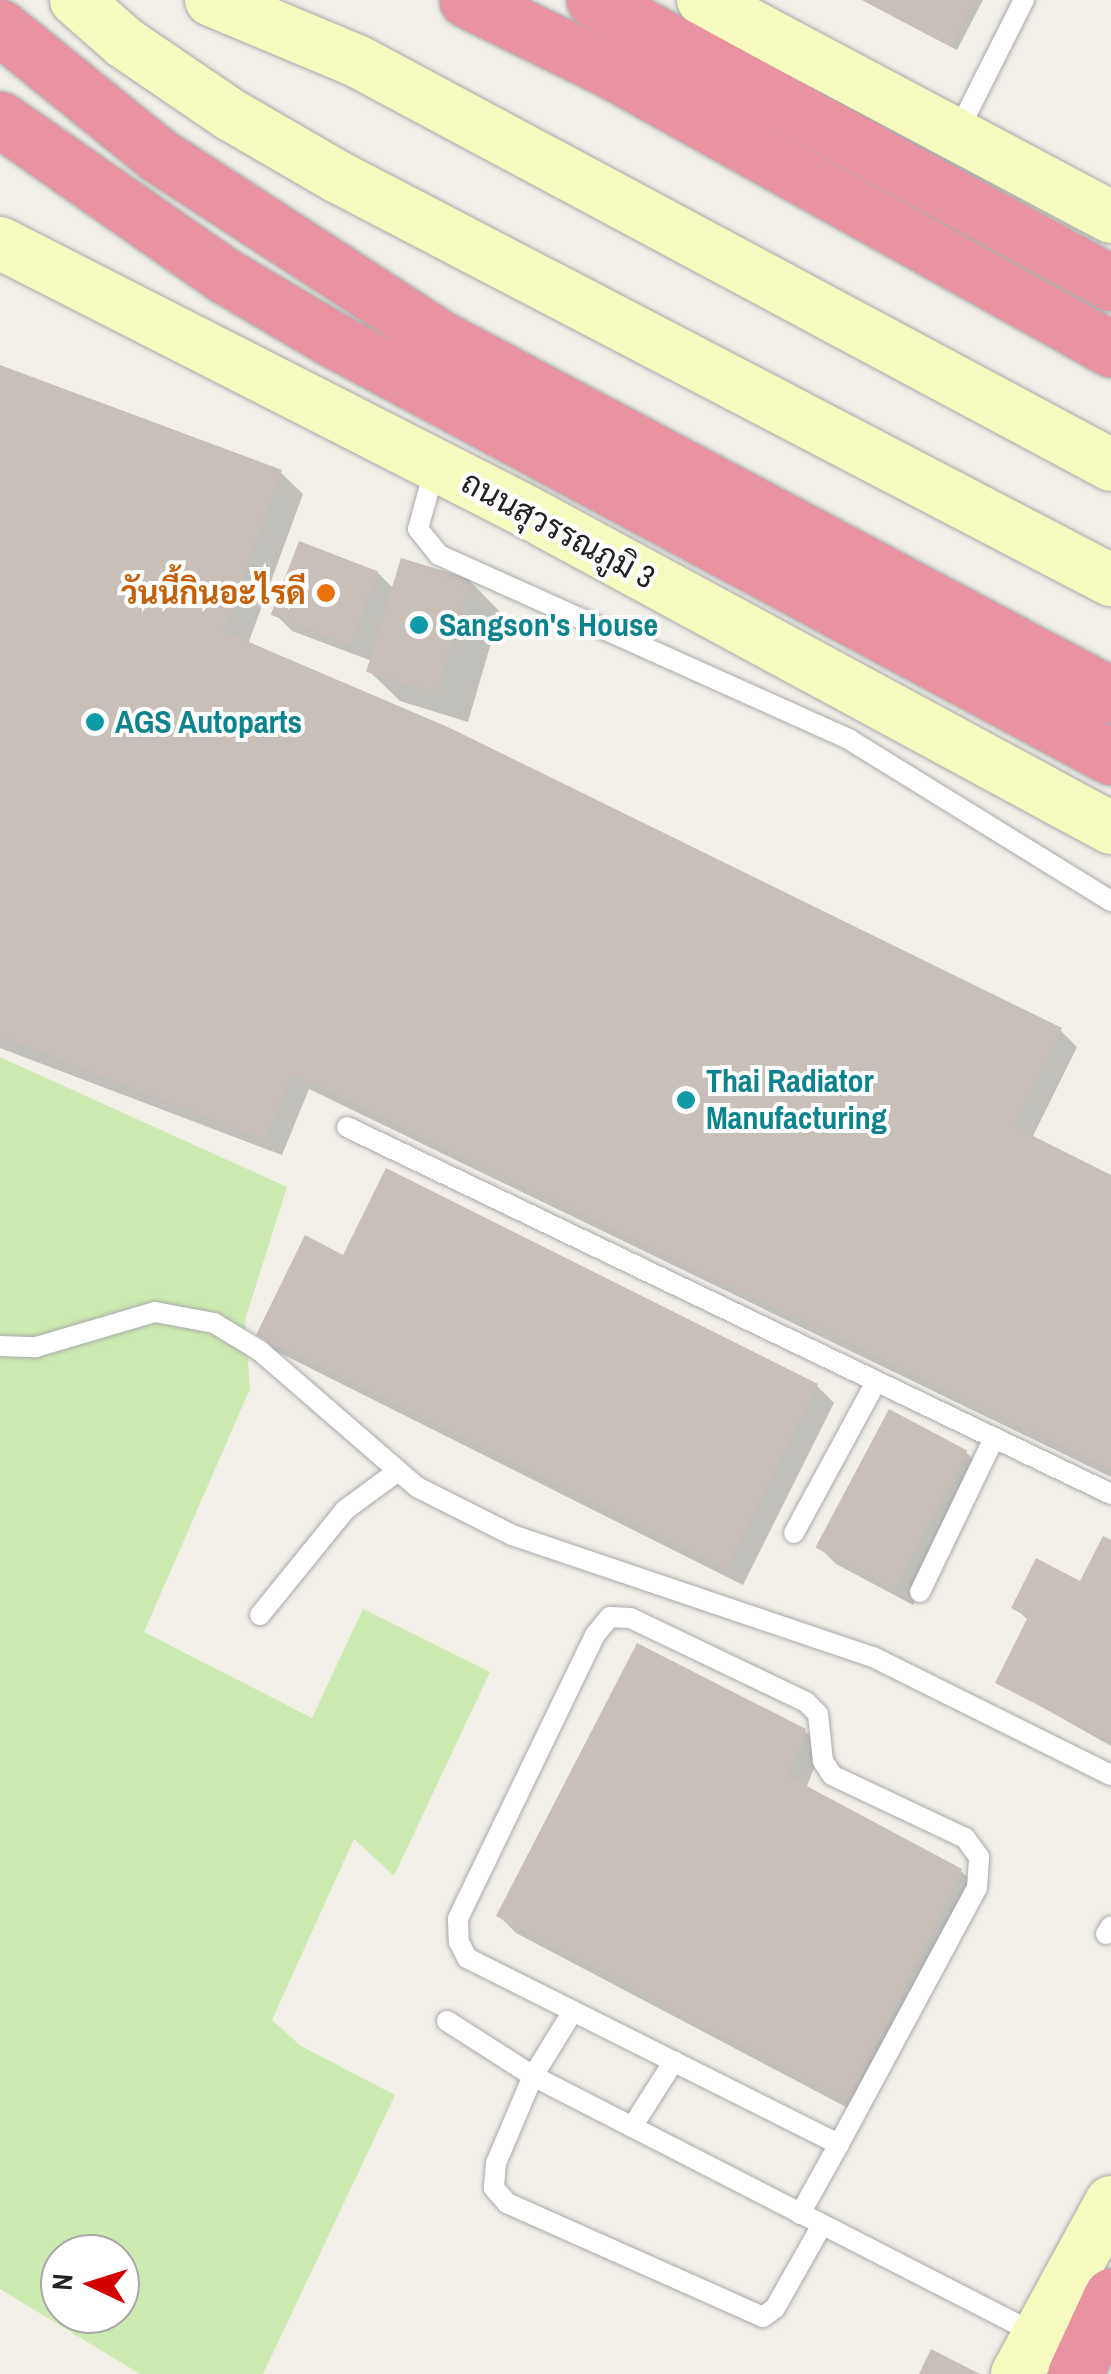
<!DOCTYPE html>
<html>
<head>
<meta charset="utf-8">
<style>
  body { margin:0 }
  #map { position:relative; width:1111px; height:2374px; overflow:hidden; background:#f2efe9; font-family:"Archivo Narrow",Sarabun,sans-serif }
  div>[style] { position:absolute }
  .grass>* { inset:0; background:#cdebb0 }
  .shadow>* { inset:0; background:#0003 }
  .building>* { inset:0; background:#c7bfb8; transform-origin:0 0 }
  .roads { filter:drop-shadow(0 0 2px #a9a9a9) drop-shadow(0 0 2px #a9a9a9) }
  .lane>* { height:20px; margin:-10px; padding:0 10px; transform-origin:10px; border-radius:10px; background:#fff }
  .secondary>* { height:52px; margin:-26px; padding:0 26px; transform-origin:26px; border-radius:26px; background:#f7fabf }
  .highway>* { height:55px; margin:-27.5px; padding:0 27.5px; transform-origin:27.5px; border-radius:27.5px; background:#e892a2 }
  .dots>* { width:28px; height:28px; translate:-50% -50%; box-sizing:border-box; border:5px solid #fff; border-radius:50% }
  span { translate:-50% -50%; white-space:nowrap; text-align:center; line-height:1.15; -webkit-text-stroke:8px #fff; paint-order:stroke }
  .street-label { font-size:32px; color:#222 }
  .food-label { font-size:32px; color:#c56008; font-weight:700 }
  .right { translate:-100% -50%; text-align:right }
  .culture-label { font-size:32px; color:#0d838f; font-weight:700 }
  .left { translate:0 -50%; text-align:left }
  .north { position:absolute; left:40px; top:2234px; width:100px; height:100px; box-sizing:border-box; background:#fff; border:2px solid #a7a7a7; border-radius:50%; rotate:274deg; font-size:28px; font-weight:700; line-height:40px; text-align:center; color:#222 }
  .north::after { content:''; display:block; margin:auto; width:35px; height:45px; background:#d40000; clip-path:polygon(50% 0,100% 100%,50% 72%,0 100%) }
</style>
</head>
<body>
<div id="map">
  <div class="grass">
    <div style="clip-path:polygon(evenodd,0 1057px,287px 1187px,245px 1320px,250px 1389px,144px 1632px,312px 1718px,363px 1609px,490px 1672px,394px 1876px,354px 1839px,272px 2020px,301px 2046px,395px 2095px,263px 2374px,140px 2374px,0 2289px,0 1057px,60px 2254px,120px 2254px,120px 2314px,60px 2314px,60px 2254px)"></div>
  </div>
  <div class="shadow">
    <div style="clip-path:polygon(862px 0,983px 0,957px 50px)"></div>
    <div style="clip-path:polygon(0 368px,280px 472px,303px 494px,248px 644px,1060px 1030px,1077px 1047px,1032px 1138px,1111px 1178px,1111px 1477px,309px 1089px,282px 1155px,0 1048px)"></div>
    <div style="clip-path:polygon(378px 573px,394px 589px,470px 581px,500px 612px,468px 722px,400px 701px,369px 671px,372px 661px,292px 631px,275px 614px)"></div>
    <div style="clip-path:polygon(344px 1258px,817px 1386px,834px 1403px,743px 1585px,276px 1351px,259px 1334px)"></div>
    <div style="clip-path:polygon(967px 1453px,984px 1470px,913px 1605px,836px 1564px,819px 1547px)"></div>
    <div style="clip-path:polygon(1111px 1543px,1111px 1746px,998px 1682px,1029px 1621px,1014px 1607px,1081px 1584px)"></div>
    <div style="clip-path:polygon(805px 1731px,822px 1748px,806px 1789px,961px 1871px,978px 1888px,865px 2117px,516px 1933px,499px 1916px)"></div>
  </div>
  <div class="building">
    <div style="clip-path:polygon(862px 0,976px 0,951px 47px)"></div>
    <div style="clip-path:polygon(0 365px,282px 470px,223px 631px,450px 728px,1062px 1028px,1013px 1126px,1111px 1175px,1111px 1470px,292px 1074px,265px 1140px,0 1036px)"></div>
    <div style="left:299px;top:541px;width:85px;height:79px;rotate:21deg"></div>
    <div style="left:401px;top:558px;width:73px;height:119px;rotate:17deg"></div>
    <div style="clip-path:polygon(386px 1168px,818px 1384px,726px 1570px,256px 1335px,305px 1235px,343px 1255px)"></div>
    <div style="left:889px;top:1409px;width:89px;height:157px;rotate:28deg"></div>
    <div style="clip-path:polygon(1103px 1536px,1111px 1540px,1111px 1742px,995px 1683px,1028px 1617px,1011px 1608px,1036px 1558px,1080px 1581px)"></div>
    <div style="clip-path:polygon(637px 1643px,806px 1729px,788px 1776px,962px 1869px,848px 2102px,496px 1916px)"></div>
    <div style="clip-path:polygon(931px 2349px,980px 2374px,919px 2374px)"></div>
  </div>
  <div class="roads">
    <div class="lane">
      <div style="left:958px;top:131px;width:147px;rotate:-63.3deg"></div>
      <div style="left:435px;top:467px;width:64px;rotate:105.3deg"></div>
      <div style="left:418px;top:529px;width:33px;rotate:51deg"></div>
      <div style="left:439px;top:555px;width:451px;rotate:24.2deg"></div>
      <div style="left:850px;top:740px;width:307px;rotate:31.7deg"></div>
      <div style="left:347px;top:1127px;width:848px;rotate:25.66deg"></div>
      <div style="left:0;top:1346px;width:36px;rotate:2deg"></div>
      <div style="left:36px;top:1347px;width:124px;rotate:-16.4deg"></div>
      <div style="left:155px;top:1312px;width:60px;rotate:10.6deg"></div>
      <div style="left:214px;top:1323px;width:54px;rotate:31.3deg"></div>
      <div style="left:260px;top:1351px;width:208px;rotate:40.9deg"></div>
      <div style="left:417px;top:1487px;width:106px;rotate:26.8deg"></div>
      <div style="left:512px;top:1535px;width:381px;rotate:18.7deg"></div>
      <div style="left:873px;top:1657px;width:266px;rotate:26.4deg"></div>
      <div style="left:794px;top:1533px;width:172px;rotate:-61.5deg"></div>
      <div style="left:920px;top:1592px;width:171px;rotate:-64.3deg"></div>
      <div style="left:260px;top:1615px;width:135px;rotate:-51deg"></div>
      <div style="left:345px;top:1510px;width:66px;rotate:-36.3deg"></div>
      <div style="left:1106px;top:1934px;width:9px;rotate:-58deg"></div>
      <div style="left:573px;top:2011px;width:76px;rotate:121.6deg"></div>
      <div style="left:533px;top:2076px;width:95px;rotate:113deg"></div>
      <div style="left:496px;top:2163px;width:25px;rotate:95deg"></div>
      <div style="left:494px;top:2188px;width:20px;rotate:49deg"></div>
      <div style="left:507px;top:2203px;width:280px;rotate:24deg"></div>
      <div style="left:763px;top:2317px;width:15px;rotate:-37deg"></div>
      <div style="left:775px;top:2308px;width:95px;rotate:-60.5deg"></div>
      <div style="left:447px;top:2021px;width:102px;rotate:32.6deg"></div>
      <div style="left:533px;top:2076px;width:565px;rotate:27.15deg"></div>
      <div style="left:632px;top:2127px;width:78px;rotate:-57.5deg"></div>
      <div style="left:800px;top:2214px;width:80px;rotate:-60.9deg"></div>
      <div style="left:839px;top:2144px;width:291px;rotate:-61.7deg"></div>
      <div style="left:977px;top:1888px;width:31px;rotate:-86deg"></div>
      <div style="left:979px;top:1857px;width:24px;rotate:-126deg"></div>
      <div style="left:965px;top:1838px;width:147px;rotate:-154.7deg"></div>
      <div style="left:832px;top:1775px;width:17px;rotate:-123deg"></div>
      <div style="left:823px;top:1761px;width:47px;rotate:-96.1deg"></div>
      <div style="left:818px;top:1714px;width:17px;rotate:-135deg"></div>
      <div style="left:806px;top:1702px;width:194px;rotate:-154.4deg"></div>
      <div style="left:631px;top:1618px;width:21px;rotate:-177deg"></div>
      <div style="left:610px;top:1617px;width:23px;rotate:130deg"></div>
      <div style="left:595px;top:1635px;width:315px;rotate:115.8deg"></div>
      <div style="left:458px;top:1919px;width:23px;rotate:88deg"></div>
      <div style="left:459px;top:1942px;width:18px;rotate:63deg"></div>
      <div style="left:467px;top:1958px;width:416px;rotate:26.6deg"></div>
    </div>
    <div class="secondary">
      <div style="left:76px;top:0;width:65px;rotate:41.3deg"></div>
      <div style="left:125px;top:43px;width:128px;rotate:34.2deg"></div>
      <div style="left:231px;top:115px;width:124px;rotate:30.1deg"></div>
      <div style="left:338px;top:177px;width:872px;rotate:27.54deg"></div>
      <div style="left:211px;top:0;width:158px;rotate:22.7deg"></div>
      <div style="left:357px;top:61px;width:855px;rotate:28.18deg"></div>
      <div style="left:703px;top:0;width:462px;rotate:28deg"></div>
      <div style="left:0;top:243px;width:581px;rotate:27.01deg"></div>
      <div style="left:518px;top:507px;width:674px;rotate:28.43deg"></div>
      <div style="left:1017px;top:2374px;width:196px;rotate:-61.3deg"></div>
    </div>
    <div class="highway">
      <div style="left:467px;top:0;width:157px;rotate:26.1deg"></div>
      <div style="left:608px;top:69px;width:576px;rotate:29.1deg"></div>
      <div style="left:594px;top:0;width:589px;rotate:28.7deg"></div>
      <div style="left:0;top:27px;width:203px;rotate:39deg"></div>
      <div style="left:158px;top:155px;width:334px;rotate:33deg"></div>
      <div style="left:438px;top:337px;width:762px;rotate:28.01deg"></div>
      <div style="left:0;top:119px;width:271px;rotate:34.9deg"></div>
      <div style="left:222px;top:274px;width:128px;rotate:30.6deg"></div>
      <div style="left:332px;top:339px;width:884px;rotate:28.22deg"></div>
      <div style="left:1075px;top:2374px;width:86px;rotate:-65.2deg"></div>
    </div>
  </div>
  <div class="dots">
    <div style="left:326px;top:593px;background:#e8710a"></div>
    <div style="left:419px;top:625px;background:#0f9aa8"></div>
    <div style="left:95px;top:722px;background:#0f9aa8"></div>
    <div style="left:686px;top:1100px;background:#0f9aa8"></div>
  </div>
  <div class="street-label">
    <span style="left:558px;top:530px;rotate:28deg">ถนนสุวรรณภูมิ 3</span>
  </div>
  <div class="food-label">
    <span class="right" style="left:306px;top:593px">วันนี้กินอะไรดี</span>
  </div>
  <div class="culture-label">
    <span class="left" style="left:439px;top:625px">Sangson's House</span>
    <span class="left" style="left:115px;top:722px">AGS Autoparts</span>
    <span class="left" style="left:706px;top:1100px">Thai Radiator<br>Manufacturing</span>
  </div>
  <div class="north">N</div>
</div>
</body>
</html>
